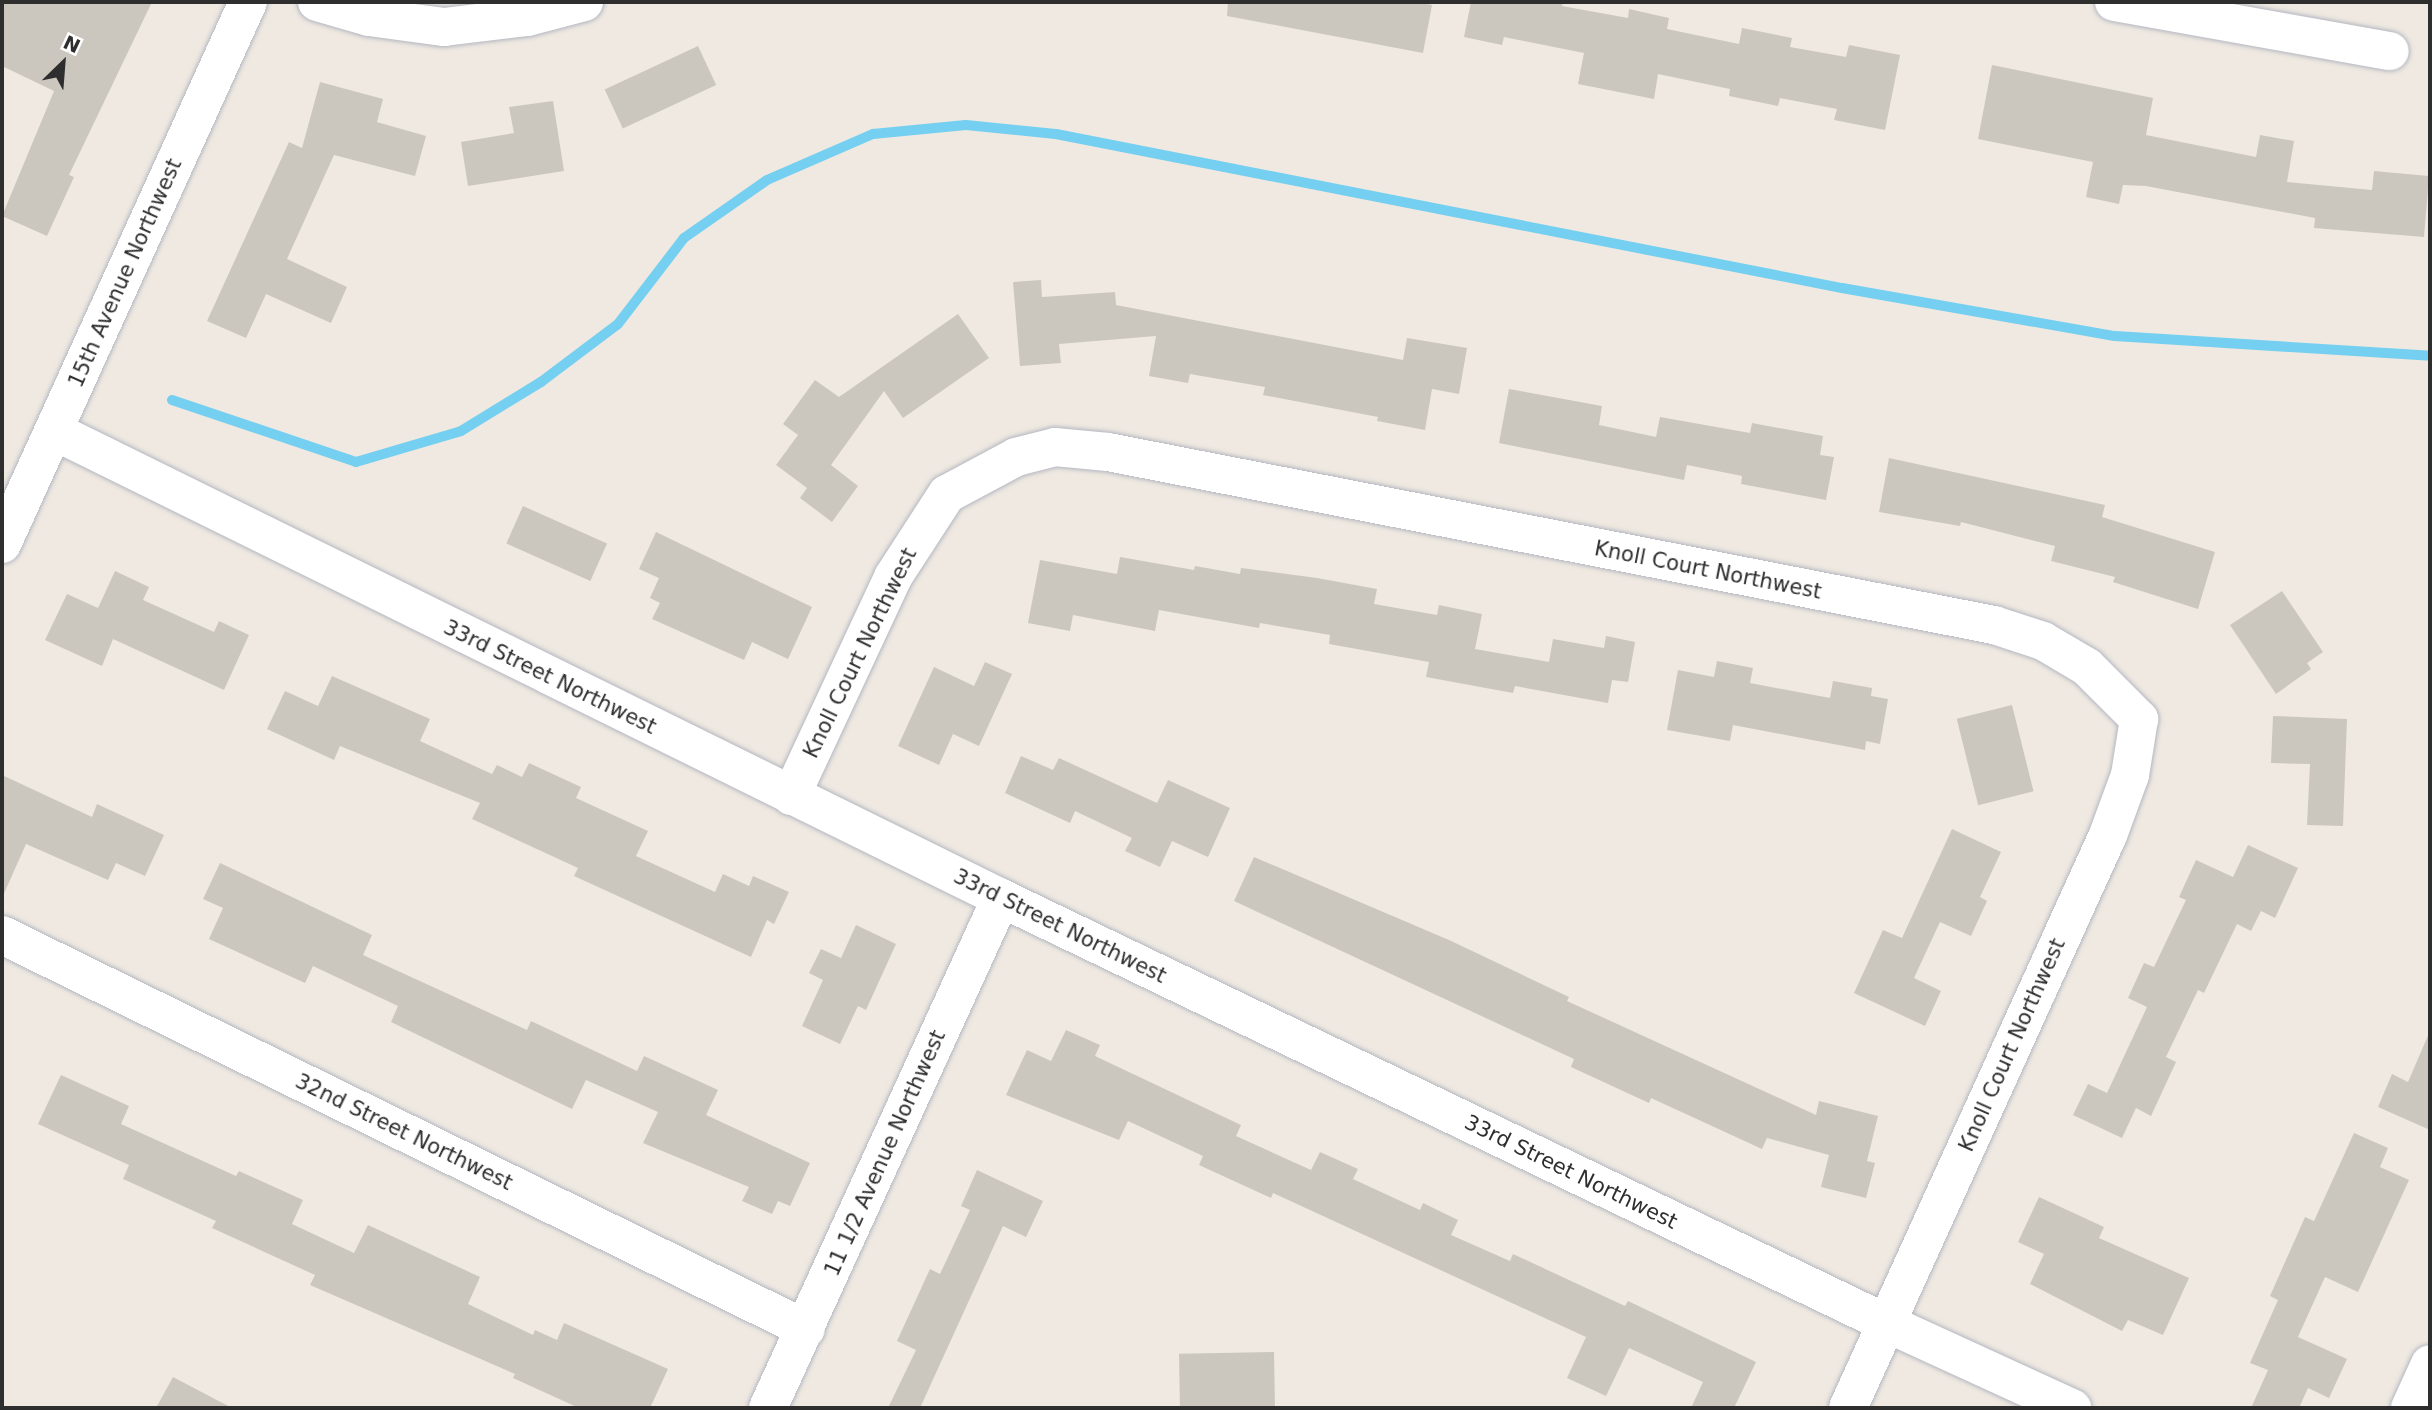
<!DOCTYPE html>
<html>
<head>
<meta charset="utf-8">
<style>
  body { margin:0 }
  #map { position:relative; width:2432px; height:1410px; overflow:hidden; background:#efe9e1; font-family:"DejaVu Sans",sans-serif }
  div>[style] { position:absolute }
  .stream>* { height:10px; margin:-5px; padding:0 5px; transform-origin:5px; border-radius:5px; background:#75cff0 }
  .building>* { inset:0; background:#cbc7bf; transform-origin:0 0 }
  .roads { filter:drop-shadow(0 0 2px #b4b7c1) drop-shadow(0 0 2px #b4b7c1) }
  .minor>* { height:38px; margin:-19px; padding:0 19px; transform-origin:19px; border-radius:19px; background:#fff }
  span { translate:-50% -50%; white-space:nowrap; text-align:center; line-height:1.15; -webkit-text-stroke:6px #fff; paint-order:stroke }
  .street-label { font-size:21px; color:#2e2e2e }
  .frame { position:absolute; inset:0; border:4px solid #2e2e2e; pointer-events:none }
  .north { position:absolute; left:28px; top:28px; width:70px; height:70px; -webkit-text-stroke:5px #fff; paint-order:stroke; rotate:25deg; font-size:19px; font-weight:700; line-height:28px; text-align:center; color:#2e2e2e }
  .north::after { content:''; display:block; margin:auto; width:24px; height:32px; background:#2e2e2e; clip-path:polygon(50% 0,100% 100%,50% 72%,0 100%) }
</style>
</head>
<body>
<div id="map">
  <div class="stream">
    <div style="left:172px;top:400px;width:194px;rotate:18.6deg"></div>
    <div style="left:356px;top:462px;width:109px;rotate:-16.4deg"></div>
    <div style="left:461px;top:431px;width:94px;rotate:-31.5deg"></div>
    <div style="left:541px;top:382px;width:96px;rotate:-37deg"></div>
    <div style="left:618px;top:324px;width:108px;rotate:-52.5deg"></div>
    <div style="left:684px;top:238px;width:101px;rotate:-34.9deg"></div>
    <div style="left:767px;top:180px;width:116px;rotate:-23.5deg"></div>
    <div style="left:873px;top:134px;width:93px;rotate:-5.5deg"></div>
    <div style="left:966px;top:125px;width:90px;rotate:5.7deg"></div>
    <div style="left:1056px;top:134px;width:801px;rotate:11.09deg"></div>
    <div style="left:1842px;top:288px;width:277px;rotate:10deg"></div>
    <div style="left:2115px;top:336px;width:316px;rotate:3.6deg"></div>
  </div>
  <div class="building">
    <div style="clip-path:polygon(2px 2px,152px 2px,69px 175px,74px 177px,47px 236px,2px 216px,54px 91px,2px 66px)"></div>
    <div style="clip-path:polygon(1228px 2px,1417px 2px,1432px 5px,1423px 53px,1227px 16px)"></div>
    <div style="clip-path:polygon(1471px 2px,1563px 2px,1562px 6px,1628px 18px,1629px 9px,1669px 18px,1667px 29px,1739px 44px,1742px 28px,1792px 38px,1790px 47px,1846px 57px,1849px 45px,1900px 55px,1885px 130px,1834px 120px,1837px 109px,1780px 98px,1778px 106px,1729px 96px,1730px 89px,1658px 74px,1654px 99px,1578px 84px,1584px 53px,1504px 37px,1502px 45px,1464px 37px)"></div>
    <div style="left:698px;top:46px;width:43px;height:103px;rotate:65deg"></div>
    <div style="clip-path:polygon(1992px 65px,2153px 98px,2146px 135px,2256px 157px,2260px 135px,2294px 141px,2287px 182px,2372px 190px,2374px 171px,2429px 176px,2424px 237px,2314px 228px,2315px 218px,2146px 186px,2123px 185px,2119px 204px,2086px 197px,2093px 162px,1978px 139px)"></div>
    <div style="clip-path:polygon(320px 82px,383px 99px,377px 122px,426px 136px,415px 176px,334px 155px,287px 259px,347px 287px,331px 323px,266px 294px,246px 338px,207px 321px,289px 142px,302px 148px)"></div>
    <div style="clip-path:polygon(553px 101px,564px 171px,468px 186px,461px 142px,514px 133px,509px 107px)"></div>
    <div style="clip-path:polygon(1041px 280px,1042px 297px,1115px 292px,1116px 305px,1403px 360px,1407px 338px,1467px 348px,1459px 394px,1432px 389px,1425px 430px,1377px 421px,1378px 417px,1263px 395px,1265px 387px,1190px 374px,1188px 383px,1149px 376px,1156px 336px,1059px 344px,1061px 363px,1020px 366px,1013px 282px)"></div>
    <div style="clip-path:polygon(958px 314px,989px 358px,903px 418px,884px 391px,831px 465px,858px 486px,832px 522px,800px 498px,807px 488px,776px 465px,798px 435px,783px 424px,815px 380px,839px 397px)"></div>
    <div style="clip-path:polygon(1509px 389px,1602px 406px,1599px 425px,1656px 437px,1660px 417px,1750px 433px,1752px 423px,1823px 436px,1820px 455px,1834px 457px,1826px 500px,1741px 484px,1742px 476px,1687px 465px,1684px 480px,1499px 443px)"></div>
    <div style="clip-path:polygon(1889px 458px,2105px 505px,2102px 517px,2215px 552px,2198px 609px,2113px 582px,2115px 577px,2051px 561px,2055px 546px,1961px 522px,1960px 526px,1879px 512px)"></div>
    <div style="left:523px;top:506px;width:92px;height:41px;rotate:24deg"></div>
    <div style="clip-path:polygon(656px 532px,812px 607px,788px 659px,752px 642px,744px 660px,652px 619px,660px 603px,650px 598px,659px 578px,639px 569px)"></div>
    <div style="clip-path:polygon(1120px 557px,1194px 570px,1195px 566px,1240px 574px,1241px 568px,1317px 578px,1377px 589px,1374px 604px,1437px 615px,1439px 605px,1482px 614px,1475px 649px,1549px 662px,1553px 639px,1604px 648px,1606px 636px,1635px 642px,1628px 682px,1612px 680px,1608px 703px,1515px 686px,1513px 693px,1426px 677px,1429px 662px,1329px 644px,1330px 635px,1260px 623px,1259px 628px,1159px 610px,1155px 631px,1073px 615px,1070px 631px,1028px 623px,1040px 560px,1117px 574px)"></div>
    <div style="clip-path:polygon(115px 571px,149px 587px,143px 600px,214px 632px,219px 621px,249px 635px,224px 690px,113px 639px,102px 666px,45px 640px,67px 594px,98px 608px)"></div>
    <div style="clip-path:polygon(2282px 591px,2323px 652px,2307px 663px,2311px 669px,2276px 694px,2230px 625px)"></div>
    <div style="clip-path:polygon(1717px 661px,1753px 668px,1750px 683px,1830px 698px,1833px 681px,1872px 688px,1871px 696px,1888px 699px,1880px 744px,1866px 741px,1865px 750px,1733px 725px,1730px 741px,1667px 730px,1678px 670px,1714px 677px)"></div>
    <div style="clip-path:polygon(985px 662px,1012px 674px,979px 746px,953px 734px,939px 765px,898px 746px,934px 667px,974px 686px)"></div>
    <div style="clip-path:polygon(332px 676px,430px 719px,420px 741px,492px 774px,497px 765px,522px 777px,529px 763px,581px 787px,576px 798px,648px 831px,636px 856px,715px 892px,723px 874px,749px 886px,753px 876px,789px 892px,774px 924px,767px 920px,751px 957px,574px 876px,578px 868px,472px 819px,480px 803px,340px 746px,334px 760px,267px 729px,285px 691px,318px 706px)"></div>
    <div style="left:2012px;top:705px;width:89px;height:57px;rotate:76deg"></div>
    <div style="clip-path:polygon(2273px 716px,2347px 719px,2343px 826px,2307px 825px,2310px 764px,2271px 763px)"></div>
    <div style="clip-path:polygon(1021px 756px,1053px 770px,1059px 758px,1157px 803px,1168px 780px,1230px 808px,1208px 857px,1172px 841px,1160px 867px,1125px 851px,1132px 838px,1075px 811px,1070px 823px,1005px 793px)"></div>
    <div style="clip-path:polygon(2px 775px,92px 817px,97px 804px,164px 835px,145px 876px,116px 863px,108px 880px,26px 844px,2px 898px)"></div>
    <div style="clip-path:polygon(1952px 829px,2001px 852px,1980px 897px,1987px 901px,1971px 936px,1940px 922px,1914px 978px,1941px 991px,1925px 1026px,1854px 993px,1883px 930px,1902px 938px)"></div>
    <div style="clip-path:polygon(2248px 845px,2298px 868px,2275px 918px,2261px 911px,2251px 931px,2237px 924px,2204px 993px,2198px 990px,2166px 1057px,2176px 1062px,2151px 1116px,2136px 1108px,2122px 1138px,2073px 1115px,2088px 1084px,2107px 1093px,2147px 1007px,2128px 998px,2144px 963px,2154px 967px,2186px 900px,2179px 897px,2196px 860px,2233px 877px)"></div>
    <div style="clip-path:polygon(1254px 857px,1449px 940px,1569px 997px,1567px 1001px,1816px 1115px,1819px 1101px,1878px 1116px,1867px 1161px,1875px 1163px,1866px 1198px,1821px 1187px,1829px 1155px,1767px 1138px,1762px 1149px,1651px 1098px,1649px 1103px,1571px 1067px,1574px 1059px,1234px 901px)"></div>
    <div style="clip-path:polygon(220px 863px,372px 935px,363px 955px,527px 1030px,531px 1021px,637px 1071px,644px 1056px,718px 1090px,706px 1115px,810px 1163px,790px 1206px,778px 1201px,772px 1214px,742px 1201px,749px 1187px,643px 1143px,658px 1112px,586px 1080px,572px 1109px,391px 1022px,398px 1006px,313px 966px,305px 983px,209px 939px,223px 908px,203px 899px)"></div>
    <div style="clip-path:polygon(856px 925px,896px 944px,866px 1010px,858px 1006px,840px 1044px,802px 1026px,823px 980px,809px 973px,821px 949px,841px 958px)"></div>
    <div style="clip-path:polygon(1066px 1030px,1100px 1045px,1095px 1056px,1241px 1125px,1236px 1136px,1311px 1170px,1320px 1152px,1358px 1169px,1353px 1179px,1420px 1210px,1423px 1203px,1458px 1220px,1451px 1235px,1510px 1261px,1513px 1254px,1625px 1306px,1628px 1301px,1756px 1362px,1734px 1408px,1691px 1408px,1703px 1382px,1629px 1348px,1606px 1396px,1567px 1378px,1586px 1337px,1273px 1193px,1271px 1198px,1199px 1165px,1203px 1156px,1128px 1121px,1119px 1140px,1006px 1095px,1027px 1050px,1051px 1061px)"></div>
    <div style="clip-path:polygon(2430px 1031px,2430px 1130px,2378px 1107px,2392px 1074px,2408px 1082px)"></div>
    <div style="clip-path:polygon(61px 1075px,129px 1106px,121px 1124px,236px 1176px,239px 1171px,303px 1200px,292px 1224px,354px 1253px,368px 1225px,480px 1277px,468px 1304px,533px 1335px,535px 1330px,557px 1340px,564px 1323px,668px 1369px,650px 1408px,579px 1408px,513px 1378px,515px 1374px,310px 1285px,315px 1275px,212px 1228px,216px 1221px,123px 1179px,129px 1165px,38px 1124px)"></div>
    <div style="clip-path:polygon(2354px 1133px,2388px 1148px,2380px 1167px,2409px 1180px,2358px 1292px,2325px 1277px,2298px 1337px,2347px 1359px,2329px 1398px,2308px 1388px,2299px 1408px,2251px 1408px,2268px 1370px,2250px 1363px,2278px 1300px,2270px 1296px,2305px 1217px,2314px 1221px)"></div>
    <div style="clip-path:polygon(977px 1170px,1043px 1201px,1026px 1237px,1003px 1226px,920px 1408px,888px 1408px,916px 1350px,897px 1341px,930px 1269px,940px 1274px,970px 1210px,961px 1206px)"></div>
    <div style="clip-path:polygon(2039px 1197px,2104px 1227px,2099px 1238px,2189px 1278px,2163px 1335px,2128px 1320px,2122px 1331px,2030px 1284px,2044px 1254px,2018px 1242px)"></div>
    <div style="left:1274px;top:1352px;width:56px;height:95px;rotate:89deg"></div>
    <div style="clip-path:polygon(173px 1377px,232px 1408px,156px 1408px)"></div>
  </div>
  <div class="roads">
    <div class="minor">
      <div style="left:317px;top:2px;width:54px;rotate:16.1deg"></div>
      <div style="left:369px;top:17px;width:76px;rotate:7.6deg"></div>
      <div style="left:444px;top:27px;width:84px;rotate:-6.9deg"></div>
      <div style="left:527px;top:17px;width:59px;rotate:-14.7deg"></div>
      <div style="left:2114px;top:2px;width:280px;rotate:10.1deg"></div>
      <div style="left:54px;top:431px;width:1056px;rotate:26.25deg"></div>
      <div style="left:1001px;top:898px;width:982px;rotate:25.65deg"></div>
      <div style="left:1886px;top:1323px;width:205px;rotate:24.6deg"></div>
      <div style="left:2px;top:544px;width:595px;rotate:-65.59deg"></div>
      <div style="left:791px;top:796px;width:242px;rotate:-65deg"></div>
      <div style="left:893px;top:577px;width:99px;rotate:-57deg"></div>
      <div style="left:947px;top:494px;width:78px;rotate:-28.2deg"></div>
      <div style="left:1016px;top:457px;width:40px;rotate:-14.4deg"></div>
      <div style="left:1055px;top:447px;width:53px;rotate:5.4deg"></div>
      <div style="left:1108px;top:452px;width:903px;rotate:11.05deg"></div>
      <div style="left:1994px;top:625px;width:52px;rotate:18.1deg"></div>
      <div style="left:2043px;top:641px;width:51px;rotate:30.6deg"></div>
      <div style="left:2087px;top:667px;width:74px;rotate:45deg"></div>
      <div style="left:2139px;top:719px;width:57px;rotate:99.1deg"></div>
      <div style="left:2130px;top:775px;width:64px;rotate:110.1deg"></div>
      <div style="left:2108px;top:835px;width:629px;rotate:114.41deg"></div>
      <div style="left:2px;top:935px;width:895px;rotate:26.11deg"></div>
      <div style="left:768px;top:1408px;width:561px;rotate:-65.45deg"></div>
      <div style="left:2410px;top:1408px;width:48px;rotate:-65.6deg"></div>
    </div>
  </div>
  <div class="street-label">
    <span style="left:125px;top:273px;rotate:-66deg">15th Avenue Northwest</span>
    <span style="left:1708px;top:570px;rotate:11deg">Knoll Court Northwest</span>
    <span style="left:860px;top:653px;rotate:-64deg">Knoll Court Northwest</span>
    <span style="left:550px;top:677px;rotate:26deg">33rd Street Northwest</span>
    <span style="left:1060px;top:926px;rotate:26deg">33rd Street Northwest</span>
    <span style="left:2012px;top:1045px;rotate:-66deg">Knoll Court Northwest</span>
    <span style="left:404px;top:1132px;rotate:26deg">32nd Street Northwest</span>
    <span style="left:885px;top:1153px;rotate:-66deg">11 1/2 Avenue Northwest</span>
    <span style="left:1571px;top:1172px;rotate:26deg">33rd Street Northwest</span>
  </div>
  <div class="frame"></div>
  <div class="north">N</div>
</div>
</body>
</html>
